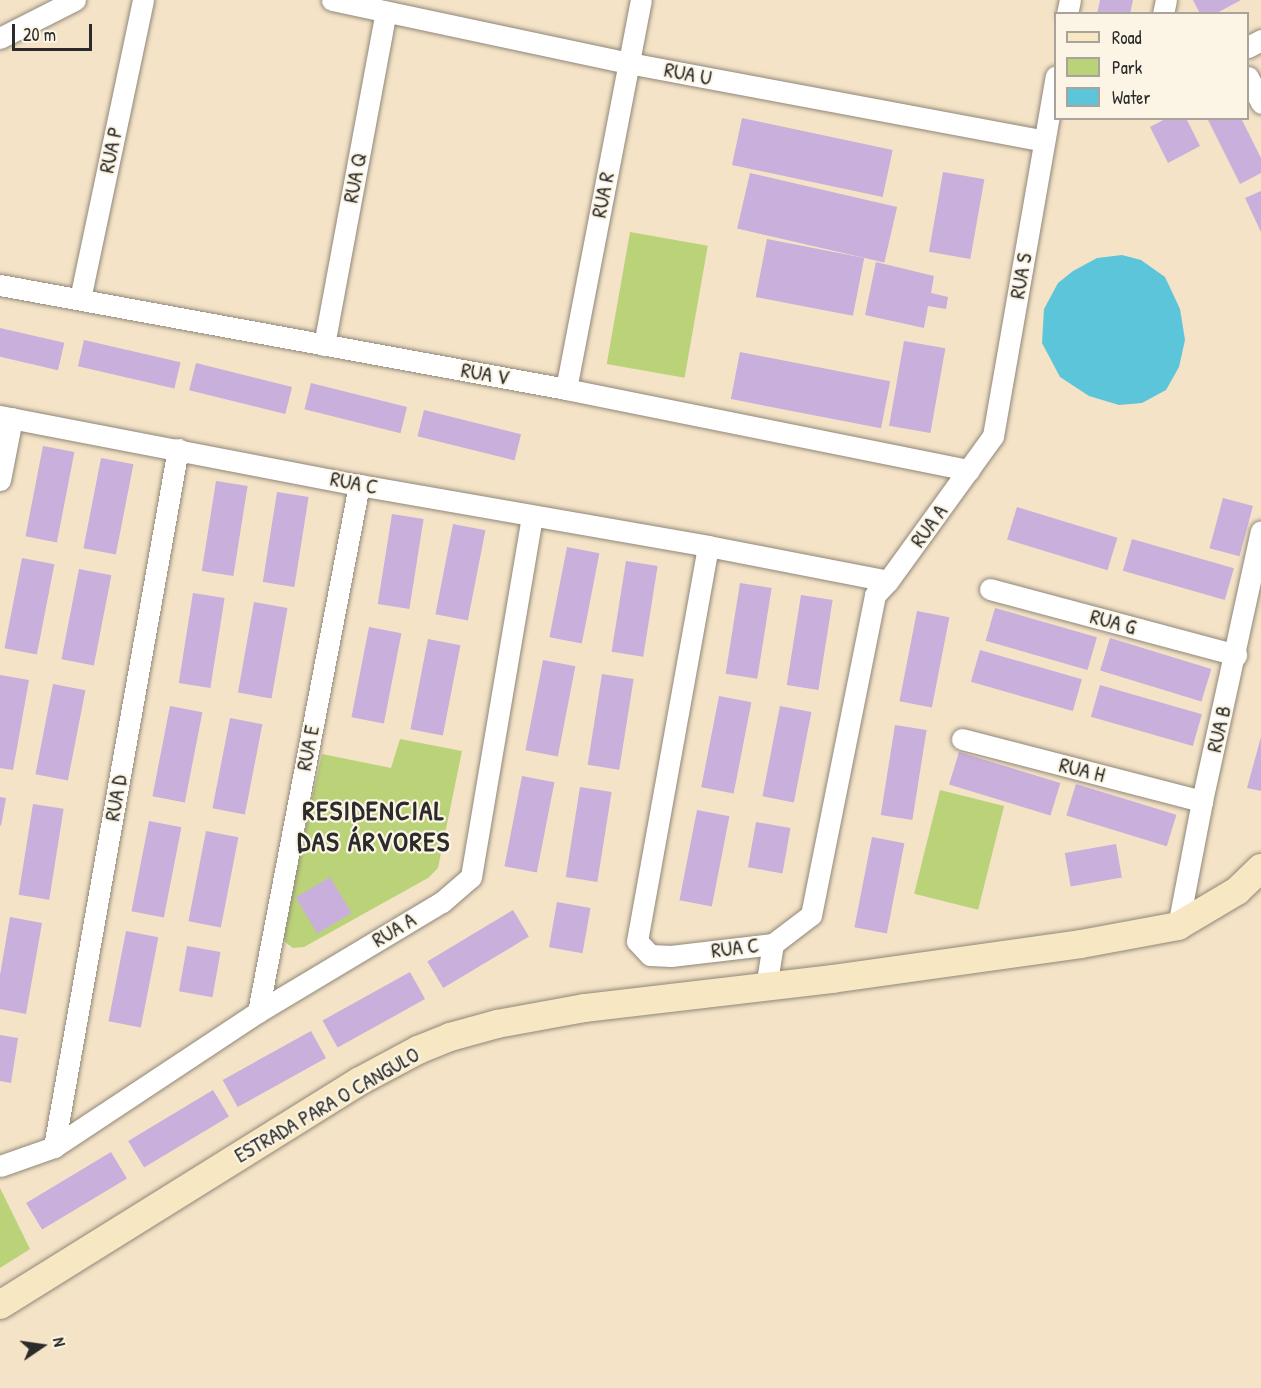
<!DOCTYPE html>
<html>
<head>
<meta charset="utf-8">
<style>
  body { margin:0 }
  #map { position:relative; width:1261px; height:1388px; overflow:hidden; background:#f4e3c7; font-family:"Patrick Hand",sans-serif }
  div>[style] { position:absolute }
  .green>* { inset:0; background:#bad378; transform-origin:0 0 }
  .water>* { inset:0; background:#5dc5d9 }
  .building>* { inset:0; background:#c9afdb; transform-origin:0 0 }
  .roads { filter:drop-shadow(0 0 2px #908779) drop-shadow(0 0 2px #908779) }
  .street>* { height:21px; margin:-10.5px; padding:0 10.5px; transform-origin:10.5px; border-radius:10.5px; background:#fff }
  .secondary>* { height:28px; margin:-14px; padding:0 14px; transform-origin:14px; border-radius:14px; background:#f7e8c3 }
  span { translate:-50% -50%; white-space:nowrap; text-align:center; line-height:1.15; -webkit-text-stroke:4.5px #fcf5e5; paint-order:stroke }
  .street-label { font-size:21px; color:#2b2b2b }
  .district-label { font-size:27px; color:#2b2b2b; font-weight:700; letter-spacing:1.5px }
  .legend { position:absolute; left:1054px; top:12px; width:195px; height:108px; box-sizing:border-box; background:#fcf5e5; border:2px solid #a8a49b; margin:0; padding:8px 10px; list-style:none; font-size:18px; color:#2b2b2b }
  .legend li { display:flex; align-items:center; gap:12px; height:30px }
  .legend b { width:30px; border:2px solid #a8a49b }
  .north { position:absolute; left:12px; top:1316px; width:60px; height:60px; -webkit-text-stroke:4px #fcf5e5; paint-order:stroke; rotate:77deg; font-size:16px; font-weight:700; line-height:24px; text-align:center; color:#2b2b2b }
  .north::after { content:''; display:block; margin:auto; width:21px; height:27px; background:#2b2b2b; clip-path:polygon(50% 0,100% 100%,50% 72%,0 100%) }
  .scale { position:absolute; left:12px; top:24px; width:80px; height:27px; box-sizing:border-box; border:3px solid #2b2b2b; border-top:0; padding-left:8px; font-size:18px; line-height:21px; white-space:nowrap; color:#2b2b2b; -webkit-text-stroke:4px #fcf5e5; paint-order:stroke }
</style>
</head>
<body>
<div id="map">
  <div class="green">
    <div style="left:630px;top:232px;width:79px;height:134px;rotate:10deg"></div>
    <div style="clip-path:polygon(400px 739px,462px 751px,438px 868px,428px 878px,304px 947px,293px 948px,285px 942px,283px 930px,322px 754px,391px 768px)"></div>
    <div style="left:940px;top:790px;width:66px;height:107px;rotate:14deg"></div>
    <div style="clip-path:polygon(0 1188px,30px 1249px,0 1268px)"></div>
  </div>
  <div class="water">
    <div style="clip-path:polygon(1122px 255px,1141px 260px,1165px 277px,1180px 309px,1185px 340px,1179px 367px,1166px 390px,1142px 403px,1119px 405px,1089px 396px,1060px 377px,1042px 343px,1044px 309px,1058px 283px,1073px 271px,1097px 258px)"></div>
  </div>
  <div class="building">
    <div style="clip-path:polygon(1100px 0,1133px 0,1130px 14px,1097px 14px)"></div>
    <div style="clip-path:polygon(1193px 0,1241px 0,1215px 14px,1200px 14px)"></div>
    <div style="left:742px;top:118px;width:154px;height:48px;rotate:12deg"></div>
    <div style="clip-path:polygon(1167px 118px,1186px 118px,1200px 146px,1168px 163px,1150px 127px)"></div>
    <div style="clip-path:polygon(1207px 118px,1241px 118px,1261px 158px,1261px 173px,1240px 184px)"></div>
    <div style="left:943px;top:172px;width:42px;height:81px;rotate:10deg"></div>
    <div style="left:750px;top:173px;width:151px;height:57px;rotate:13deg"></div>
    <div style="clip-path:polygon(1261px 191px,1261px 232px,1245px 198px)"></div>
    <div style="left:767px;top:239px;width:99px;height:59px;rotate:11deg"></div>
    <div style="clip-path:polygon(876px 262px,934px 276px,931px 293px,948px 297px,946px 309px,928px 306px,924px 328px,865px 315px)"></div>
    <div style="left:0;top:328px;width:66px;height:28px;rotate:13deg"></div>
    <div style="left:84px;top:340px;width:99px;height:27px;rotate:13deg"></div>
    <div style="left:904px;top:341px;width:42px;height:86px;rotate:10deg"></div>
    <div style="left:740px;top:352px;width:153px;height:48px;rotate:11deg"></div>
    <div style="left:196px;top:363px;width:99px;height:28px;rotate:14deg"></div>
    <div style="left:311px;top:383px;width:99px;height:27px;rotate:14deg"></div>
    <div style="left:424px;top:410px;width:100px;height:27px;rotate:14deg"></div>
    <div style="left:43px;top:446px;width:32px;height:92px;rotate:11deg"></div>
    <div style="left:101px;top:458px;width:33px;height:92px;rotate:11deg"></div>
    <div style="left:216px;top:481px;width:32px;height:91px;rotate:9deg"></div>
    <div style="left:277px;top:492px;width:32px;height:91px;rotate:9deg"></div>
    <div style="left:1223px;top:498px;width:31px;height:52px;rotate:15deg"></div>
    <div style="left:1017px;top:507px;width:105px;height:34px;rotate:17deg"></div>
    <div style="left:392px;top:514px;width:32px;height:91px;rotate:9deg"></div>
    <div style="left:453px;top:524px;width:33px;height:92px;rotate:11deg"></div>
    <div style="left:1132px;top:539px;width:106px;height:33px;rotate:16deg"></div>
    <div style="left:567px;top:547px;width:33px;height:92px;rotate:11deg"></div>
    <div style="left:22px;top:558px;width:33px;height:92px;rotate:11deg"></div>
    <div style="left:626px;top:561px;width:32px;height:92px;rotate:9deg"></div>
    <div style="left:79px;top:569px;width:33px;height:92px;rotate:11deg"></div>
    <div style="left:740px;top:583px;width:32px;height:92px;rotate:9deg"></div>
    <div style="left:193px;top:593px;width:32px;height:91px;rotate:9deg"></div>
    <div style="left:801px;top:595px;width:32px;height:91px;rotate:9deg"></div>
    <div style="left:254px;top:602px;width:34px;height:92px;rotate:10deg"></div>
    <div style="left:995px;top:608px;width:106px;height:34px;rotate:16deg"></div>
    <div style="left:917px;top:611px;width:33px;height:92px;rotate:11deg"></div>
    <div style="left:369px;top:627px;width:33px;height:92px;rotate:11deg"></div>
    <div style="left:1110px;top:638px;width:106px;height:34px;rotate:17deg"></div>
    <div style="left:428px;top:639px;width:33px;height:92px;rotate:11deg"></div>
    <div style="left:980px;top:650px;width:106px;height:33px;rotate:16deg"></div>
    <div style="left:543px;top:660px;width:33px;height:92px;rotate:11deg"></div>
    <div style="left:602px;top:674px;width:32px;height:92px;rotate:9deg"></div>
    <div style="clip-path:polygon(0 675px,29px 680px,13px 770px,0 768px)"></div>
    <div style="left:53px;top:684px;width:33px;height:92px;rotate:11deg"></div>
    <div style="left:1100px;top:685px;width:106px;height:33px;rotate:16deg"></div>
    <div style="left:719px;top:696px;width:33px;height:93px;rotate:11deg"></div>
    <div style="left:170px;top:706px;width:33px;height:92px;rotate:11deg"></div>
    <div style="left:780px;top:706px;width:32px;height:92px;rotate:11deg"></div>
    <div style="left:230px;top:718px;width:33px;height:92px;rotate:11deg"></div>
    <div style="left:895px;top:725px;width:32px;height:91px;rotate:9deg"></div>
    <div style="clip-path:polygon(1261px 737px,1261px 791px,1247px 788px)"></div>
    <div style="left:959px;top:752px;width:106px;height:34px;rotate:17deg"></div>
    <div style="left:522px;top:776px;width:33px;height:92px;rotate:11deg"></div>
    <div style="left:1076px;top:784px;width:105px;height:33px;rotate:17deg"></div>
    <div style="left:580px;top:787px;width:32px;height:91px;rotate:9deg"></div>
    <div style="clip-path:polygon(0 797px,6px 798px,1px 826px,0 825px)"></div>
    <div style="left:33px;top:804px;width:31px;height:92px;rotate:9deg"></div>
    <div style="left:697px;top:810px;width:33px;height:92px;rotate:11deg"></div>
    <div style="left:149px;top:821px;width:33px;height:92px;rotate:11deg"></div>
    <div style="left:756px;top:822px;width:35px;height:46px;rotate:10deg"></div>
    <div style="left:206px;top:831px;width:33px;height:92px;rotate:11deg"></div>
    <div style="left:872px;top:837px;width:33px;height:92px;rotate:11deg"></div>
    <div style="left:1116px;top:844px;width:34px;height:52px;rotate:80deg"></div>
    <div style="left:330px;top:877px;width:42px;height:40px;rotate:59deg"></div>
    <div style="left:557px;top:902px;width:34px;height:46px;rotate:10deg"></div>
    <div style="left:513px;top:910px;width:31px;height:100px;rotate:59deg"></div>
    <div style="clip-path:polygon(10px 917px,42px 923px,26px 1014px,0 1009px,0 975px)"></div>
    <div style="left:126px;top:931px;width:33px;height:92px;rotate:11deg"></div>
    <div style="left:187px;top:946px;width:34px;height:46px;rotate:10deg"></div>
    <div style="left:410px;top:972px;width:31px;height:100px;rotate:61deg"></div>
    <div style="left:311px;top:1031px;width:31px;height:101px;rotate:61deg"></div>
    <div style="clip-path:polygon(0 1035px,18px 1038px,11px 1083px,0 1081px)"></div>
    <div style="left:213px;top:1090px;width:31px;height:99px;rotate:59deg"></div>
    <div style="left:111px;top:1152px;width:31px;height:99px;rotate:59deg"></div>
  </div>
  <div class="roads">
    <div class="street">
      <div style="left:332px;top:0;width:304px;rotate:12deg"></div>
      <div style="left:629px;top:63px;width:422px;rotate:10.6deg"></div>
      <div style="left:1067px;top:14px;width:14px;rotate:-78deg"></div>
      <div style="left:1163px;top:14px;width:14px;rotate:-78deg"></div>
      <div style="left:0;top:38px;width:84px;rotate:-26.9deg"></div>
      <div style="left:1248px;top:47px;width:15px;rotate:-28deg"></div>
      <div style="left:1248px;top:77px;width:29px;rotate:63deg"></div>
      <div style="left:0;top:285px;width:575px;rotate:10.41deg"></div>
      <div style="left:566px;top:389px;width:411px;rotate:11.4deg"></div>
      <div style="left:80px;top:299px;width:306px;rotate:-78.1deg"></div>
      <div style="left:324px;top:345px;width:339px;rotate:-79.5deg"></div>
      <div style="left:566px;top:389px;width:396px;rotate:-79.1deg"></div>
      <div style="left:0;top:416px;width:366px;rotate:10.9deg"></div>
      <div style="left:359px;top:485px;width:354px;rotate:9.9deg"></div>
      <div style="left:708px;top:546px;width:183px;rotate:11deg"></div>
      <div style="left:888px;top:581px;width:19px;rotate:133deg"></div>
      <div style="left:875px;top:595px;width:326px;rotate:101.3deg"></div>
      <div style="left:811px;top:915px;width:48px;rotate:142.7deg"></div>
      <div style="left:773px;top:944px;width:103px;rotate:173.3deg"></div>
      <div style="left:671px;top:956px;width:21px;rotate:-177deg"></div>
      <div style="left:650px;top:955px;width:19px;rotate:-133deg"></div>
      <div style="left:637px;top:941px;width:401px;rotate:-79.8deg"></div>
      <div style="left:0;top:480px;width:63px;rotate:-79deg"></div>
      <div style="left:888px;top:581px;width:179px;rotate:-54.1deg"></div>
      <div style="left:993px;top:436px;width:365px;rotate:-80.1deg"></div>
      <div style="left:990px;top:589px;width:255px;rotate:15deg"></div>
      <div style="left:962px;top:739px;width:248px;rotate:14.5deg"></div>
      <div style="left:1178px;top:926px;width:127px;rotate:-79.1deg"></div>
      <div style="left:1202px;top:801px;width:276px;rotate:-77.7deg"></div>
      <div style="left:766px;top:987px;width:44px;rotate:-80.8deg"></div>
      <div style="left:258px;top:1012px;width:537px;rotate:-79.15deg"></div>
      <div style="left:54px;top:1147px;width:709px;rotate:-79.93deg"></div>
      <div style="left:0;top:1166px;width:57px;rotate:-19.4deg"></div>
      <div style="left:54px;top:1147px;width:245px;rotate:-33.5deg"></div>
      <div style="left:258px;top:1012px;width:214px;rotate:-30.9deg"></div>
      <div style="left:442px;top:902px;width:38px;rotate:-41deg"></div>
      <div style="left:471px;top:877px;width:366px;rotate:-80.4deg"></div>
    </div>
    <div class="secondary">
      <div style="left:0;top:1305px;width:424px;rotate:-31.9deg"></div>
      <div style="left:360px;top:1081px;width:66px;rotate:-28.1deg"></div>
      <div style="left:418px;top:1050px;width:35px;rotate:-22deg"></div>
      <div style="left:450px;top:1037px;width:49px;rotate:-15.5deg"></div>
      <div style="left:497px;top:1024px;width:89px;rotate:-10.3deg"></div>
      <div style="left:585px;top:1008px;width:249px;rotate:-6.7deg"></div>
      <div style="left:832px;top:979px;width:251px;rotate:-8deg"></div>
      <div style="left:1081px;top:944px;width:99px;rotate:-10.5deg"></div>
      <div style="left:1178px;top:926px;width:69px;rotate:-30.7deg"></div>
      <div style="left:1237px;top:891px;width:33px;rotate:-44deg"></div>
    </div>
  </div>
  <div class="street-label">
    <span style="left:688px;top:74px;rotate:11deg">RUA U</span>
    <span style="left:111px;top:150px;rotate:-78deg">RUA P</span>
    <span style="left:355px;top:178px;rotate:-79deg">RUA Q</span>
    <span style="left:603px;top:195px;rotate:-79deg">RUA R</span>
    <span style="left:1021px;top:276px;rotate:-80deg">RUA S</span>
    <span style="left:485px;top:374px;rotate:10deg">RUA V</span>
    <span style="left:354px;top:483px;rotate:11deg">RUA C</span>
    <span style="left:929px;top:526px;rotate:-54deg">RUA A</span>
    <span style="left:1113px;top:622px;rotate:15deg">RUA G</span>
    <span style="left:1219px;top:729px;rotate:-77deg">RUA B</span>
    <span style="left:308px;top:748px;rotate:-79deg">RUA E</span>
    <span style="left:1082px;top:770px;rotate:14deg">RUA H</span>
    <span style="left:116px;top:798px;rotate:-80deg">RUA D</span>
    <span style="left:394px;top:930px;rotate:-31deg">RUA A</span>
    <span style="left:735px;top:948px;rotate:-7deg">RUA C</span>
    <span style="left:327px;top:1105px;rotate:-30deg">ESTRADA PARA O CANGULO</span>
  </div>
  <div class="district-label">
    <span style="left:374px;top:826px">RESIDENCIAL<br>DAS ÁRVORES</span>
  </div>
  <ul class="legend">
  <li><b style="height:8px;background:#f7e8c3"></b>Road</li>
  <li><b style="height:16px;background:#bad378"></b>Park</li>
  <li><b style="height:16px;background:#5dc5d9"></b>Water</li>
  </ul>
  <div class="north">N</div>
  <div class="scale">20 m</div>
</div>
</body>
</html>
